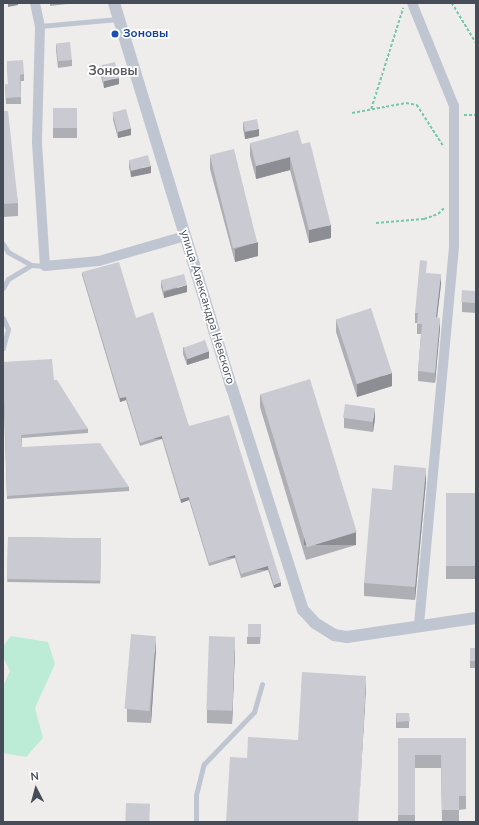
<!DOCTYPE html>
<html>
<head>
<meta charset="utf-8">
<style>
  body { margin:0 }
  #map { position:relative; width:479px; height:825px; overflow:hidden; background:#efedec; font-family:"Nunito Sans",sans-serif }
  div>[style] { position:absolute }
  .green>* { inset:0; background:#bcecd6 }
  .path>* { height:1.5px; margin-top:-0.75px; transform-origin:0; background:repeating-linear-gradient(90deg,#76c7ac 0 3px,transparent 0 5px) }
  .service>* { height:5px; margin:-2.5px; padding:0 2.5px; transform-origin:2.5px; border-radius:2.5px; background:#c0c6d1 }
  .minor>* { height:10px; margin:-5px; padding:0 5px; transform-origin:5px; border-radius:5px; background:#c0c6d1 }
  .tertiary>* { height:12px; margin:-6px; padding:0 6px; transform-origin:6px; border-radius:6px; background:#c0c6d1 }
  .wall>* { inset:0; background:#aeafb5; transform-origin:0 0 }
  .shaded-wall>* { inset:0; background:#8d8e93; transform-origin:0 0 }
  .building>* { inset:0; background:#cacbd2; transform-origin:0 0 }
  .dots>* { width:11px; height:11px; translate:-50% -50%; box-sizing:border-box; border:2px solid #fff; border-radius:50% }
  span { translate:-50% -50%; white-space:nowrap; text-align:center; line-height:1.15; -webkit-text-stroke:3.5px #fff; paint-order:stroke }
  .transit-label { font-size:12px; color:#164399; font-weight:700 }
  .left { translate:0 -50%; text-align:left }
  .street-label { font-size:12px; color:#464d59 }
  .neighbourhood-label { font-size:13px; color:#5a5c61; font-weight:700 }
  .frame { position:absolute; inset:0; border:4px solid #464d59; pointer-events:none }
  .north { position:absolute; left:16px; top:769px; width:40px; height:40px; -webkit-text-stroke:3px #fff; paint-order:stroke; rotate:354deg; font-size:11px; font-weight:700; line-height:16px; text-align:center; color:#464d59 }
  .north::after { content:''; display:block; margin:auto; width:14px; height:18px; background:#464d59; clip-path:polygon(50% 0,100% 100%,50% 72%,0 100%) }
</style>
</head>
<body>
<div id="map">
  <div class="green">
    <div style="clip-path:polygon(11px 636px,48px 642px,55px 664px,35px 708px,43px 738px,26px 757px,3px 753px,3px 686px,10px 671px,3px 657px,3px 646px)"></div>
  </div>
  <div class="path">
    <div style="left:452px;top:3px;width:47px;rotate:59deg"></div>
    <div style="left:371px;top:109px;width:106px;rotate:-72.4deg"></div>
    <div style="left:352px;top:113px;width:55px;rotate:-10.5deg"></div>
    <div style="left:406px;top:103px;width:11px;rotate:10deg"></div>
    <div style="left:417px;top:105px;width:50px;rotate:57.3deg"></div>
    <div style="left:464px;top:115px;width:12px"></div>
    <div style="left:376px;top:223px;width:48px;rotate:-4.8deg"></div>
    <div style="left:424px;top:219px;width:15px;rotate:-20deg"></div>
    <div style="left:438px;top:214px;width:8px;rotate:-45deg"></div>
  </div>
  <div class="service">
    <div style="left:40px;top:26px;width:78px;rotate:-5.1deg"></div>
    <div style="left:3px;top:244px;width:9px;rotate:58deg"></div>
    <div style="left:8px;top:252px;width:26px;rotate:29deg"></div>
    <div style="left:31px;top:265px;width:14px;rotate:4deg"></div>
    <div style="left:3px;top:288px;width:10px;rotate:-61deg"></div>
    <div style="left:8px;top:279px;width:27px;rotate:-31deg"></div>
    <div style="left:3px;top:318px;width:12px;rotate:66deg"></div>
    <div style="left:8px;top:329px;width:20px;rotate:105deg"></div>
    <div style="left:196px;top:822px;width:27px;rotate:-90deg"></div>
    <div style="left:196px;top:795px;width:32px;rotate:-76deg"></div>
    <div style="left:204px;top:764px;width:72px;rotate:-46.1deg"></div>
    <div style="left:254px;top:712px;width:29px;rotate:-74deg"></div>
  </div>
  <div class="minor">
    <div style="left:35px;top:3px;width:24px;rotate:78deg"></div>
    <div style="left:40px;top:26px;width:117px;rotate:91.5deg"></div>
    <div style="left:37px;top:143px;width:123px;rotate:86.3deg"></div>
    <div style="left:45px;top:266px;width:54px;rotate:-5.3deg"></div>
    <div style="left:99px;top:261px;width:90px;rotate:-16.2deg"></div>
    <div style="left:412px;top:3px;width:111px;rotate:67.8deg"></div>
    <div style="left:454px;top:106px;width:141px;rotate:90deg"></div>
    <div style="left:454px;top:247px;width:381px;rotate:95.3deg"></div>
  </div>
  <div class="tertiary">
    <div style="left:114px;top:3px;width:403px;rotate:73deg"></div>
    <div style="left:232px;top:388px;width:233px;rotate:72.3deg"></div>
    <div style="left:303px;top:610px;width:18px;rotate:47deg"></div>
    <div style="left:315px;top:623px;width:22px;rotate:32deg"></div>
    <div style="left:334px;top:635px;width:13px;rotate:9deg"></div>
    <div style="left:347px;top:637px;width:130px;rotate:-8.4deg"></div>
  </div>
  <div class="wall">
    <div style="clip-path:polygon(50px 3px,67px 3px,67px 4px,50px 6px)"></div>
    <div style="clip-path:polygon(56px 44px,72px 60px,72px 66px,58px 68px,56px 50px)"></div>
    <div style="clip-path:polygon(7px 61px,24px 74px,24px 81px,21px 81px,21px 104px,6px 104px,5px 84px,8px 84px)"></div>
    <div style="clip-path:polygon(100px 66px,119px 84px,104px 88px,100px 73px)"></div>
    <div style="left:53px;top:108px;width:24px;height:30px"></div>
    <div style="clip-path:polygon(3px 111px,18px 203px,18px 216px,3px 217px)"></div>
    <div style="clip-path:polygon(113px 113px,131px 135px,118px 138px,113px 120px)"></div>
    <div style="clip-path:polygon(243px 122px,259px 136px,245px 139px,243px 129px)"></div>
    <div style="clip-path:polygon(250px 143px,302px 144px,331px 238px,309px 243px,290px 170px,256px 179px,250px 156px)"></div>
    <div style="clip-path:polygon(210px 156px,258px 256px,235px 262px,210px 169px)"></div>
    <div style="clip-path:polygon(129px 160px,151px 173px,131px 177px,129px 167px)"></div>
    <div style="clip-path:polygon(82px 272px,136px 318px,189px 426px,281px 586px,274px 588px,268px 570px,241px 578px,235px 558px,209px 566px,189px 500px,181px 503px,162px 439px,140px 446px,126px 400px,120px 402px,82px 275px)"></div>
    <div style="clip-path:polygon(427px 273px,441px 284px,437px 317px,440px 328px,435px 383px,418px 381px,418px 371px,421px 334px,417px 334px,417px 323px,415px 323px,415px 313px)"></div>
    <div style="clip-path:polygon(161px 280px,187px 292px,164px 298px,161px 287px)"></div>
    <div style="clip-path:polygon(476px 291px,476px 313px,462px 312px,462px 302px)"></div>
    <div style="clip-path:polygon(336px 319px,392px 386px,357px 397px,336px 332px)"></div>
    <div style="clip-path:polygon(183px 347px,209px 358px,187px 365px,183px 354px)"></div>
    <div style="clip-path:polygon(54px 380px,88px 429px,88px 433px,22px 438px,22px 447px,129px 487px,129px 491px,7px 499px,3px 381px)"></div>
    <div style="clip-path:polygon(260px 394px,356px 545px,306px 560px,260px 407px)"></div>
    <div style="clip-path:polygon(344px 418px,375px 418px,373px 432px,344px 428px)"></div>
    <div style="clip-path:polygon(426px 481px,415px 600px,364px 596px,364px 583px,392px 490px)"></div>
    <div style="left:446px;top:493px;width:30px;height:86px"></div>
    <div style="left:8px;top:537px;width:93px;height:45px;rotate:1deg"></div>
    <div style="clip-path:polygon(261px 631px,260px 644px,247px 644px,247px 637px)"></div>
    <div style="clip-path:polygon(476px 648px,476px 668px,470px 668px,470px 661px)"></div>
    <div style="clip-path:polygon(156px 649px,151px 723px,127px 722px,127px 709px)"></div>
    <div style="clip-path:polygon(235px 650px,232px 724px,207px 723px,207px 710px)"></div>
    <div style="left:396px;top:713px;width:13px;height:15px"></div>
    <div style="clip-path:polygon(398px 738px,466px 738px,466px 809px,459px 810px,459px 822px,442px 822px,441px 768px,415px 768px,415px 822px,398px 822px)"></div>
  </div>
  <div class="shaded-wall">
    <div style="clip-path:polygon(8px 3px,18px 3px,18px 5px,8px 7px)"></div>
    <div style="clip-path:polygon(119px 78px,119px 84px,104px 88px,104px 81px)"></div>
    <div style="clip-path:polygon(131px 128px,131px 135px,118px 138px,118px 132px)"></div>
    <div style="clip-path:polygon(259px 129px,259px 136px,245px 139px,245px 132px)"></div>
    <div style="clip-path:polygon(290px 157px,290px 170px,256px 179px,256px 166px)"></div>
    <div style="clip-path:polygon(151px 166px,151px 173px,131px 177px,131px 171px)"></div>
    <div style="clip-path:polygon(331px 225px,331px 238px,309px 243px,309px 230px)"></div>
    <div style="clip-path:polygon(258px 242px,258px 256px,235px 262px,235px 249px)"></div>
    <div style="clip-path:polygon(441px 274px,441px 284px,436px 327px,436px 317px)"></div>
    <div style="clip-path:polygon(187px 285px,187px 292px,164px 298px,164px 292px)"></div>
    <div style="clip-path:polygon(440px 318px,440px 328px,435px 383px,435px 373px)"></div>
    <div style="clip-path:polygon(209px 351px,209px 358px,187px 365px,187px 358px)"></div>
    <div style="clip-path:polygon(392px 373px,392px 386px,357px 397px,357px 384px)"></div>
    <div style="clip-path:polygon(126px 397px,126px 400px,120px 402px,120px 398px)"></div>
    <div style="clip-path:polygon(375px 408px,375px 418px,373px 432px,373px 422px)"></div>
    <div style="left:162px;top:436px;width:3px;height:23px;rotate:90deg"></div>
    <div style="clip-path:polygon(426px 468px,426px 481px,415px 600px,415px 587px)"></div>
    <div style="clip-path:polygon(189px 497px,189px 500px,181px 503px,181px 499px)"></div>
    <div style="left:356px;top:532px;width:13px;height:52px;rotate:90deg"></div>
    <div style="left:235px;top:555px;width:3px;height:27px;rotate:90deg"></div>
    <div style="left:268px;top:566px;width:4px;height:28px;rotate:90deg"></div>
    <div style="clip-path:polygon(281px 582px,281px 586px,274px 588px,274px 585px)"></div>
    <div style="clip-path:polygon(156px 636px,156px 649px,151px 723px,151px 710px)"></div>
    <div style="clip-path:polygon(235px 637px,235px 650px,232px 724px,232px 711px)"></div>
    <div style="clip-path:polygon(366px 676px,366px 689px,358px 822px)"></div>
  </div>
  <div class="building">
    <div style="left:70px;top:42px;width:18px;height:14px;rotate:84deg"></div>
    <div style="clip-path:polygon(23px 60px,24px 74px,20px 75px,21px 97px,6px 98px,5px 84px,8px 84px,7px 61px)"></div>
    <div style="left:115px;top:62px;width:16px;height:16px;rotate:76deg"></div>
    <div style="left:53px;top:108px;width:24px;height:20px"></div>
    <div style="left:126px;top:109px;width:20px;height:14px;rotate:75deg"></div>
    <div style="clip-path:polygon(3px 111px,8px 111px,18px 203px,3px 204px)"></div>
    <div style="left:257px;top:119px;width:10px;height:14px;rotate:79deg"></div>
    <div style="clip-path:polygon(298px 130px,302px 144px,310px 142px,331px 225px,309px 230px,290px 157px,256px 166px,250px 143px)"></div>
    <div style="left:234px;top:149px;width:96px;height:25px;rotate:76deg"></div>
    <div style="left:148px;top:155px;width:11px;height:20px;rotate:75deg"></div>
    <div style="clip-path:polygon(420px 260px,427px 261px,426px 273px,441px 274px,436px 317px,440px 318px,435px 373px,418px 371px,422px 324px,417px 324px,418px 313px,415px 313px)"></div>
    <div style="clip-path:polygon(119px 262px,136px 318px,153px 312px,189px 426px,229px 415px,281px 582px,274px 585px,268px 566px,241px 574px,235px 555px,209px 563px,189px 497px,181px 499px,162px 436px,140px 443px,126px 397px,120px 398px,82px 272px)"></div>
    <div style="left:184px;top:274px;width:11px;height:24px;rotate:75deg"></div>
    <div style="left:462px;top:290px;width:14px;height:12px;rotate:4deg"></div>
    <div style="left:371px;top:308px;width:68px;height:37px;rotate:72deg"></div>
    <div style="left:205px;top:340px;width:12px;height:23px;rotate:70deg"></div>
    <div style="clip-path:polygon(52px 359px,54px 380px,57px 380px,88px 429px,21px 435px,22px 447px,100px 443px,129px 487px,7px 496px,3px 362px)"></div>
    <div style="left:310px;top:379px;width:160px;height:52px;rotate:73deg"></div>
    <div style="left:345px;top:404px;width:30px;height:14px;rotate:8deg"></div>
    <div style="clip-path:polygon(394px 465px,426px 468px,415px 587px,364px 583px,372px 488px,392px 490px)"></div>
    <div style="left:446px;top:493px;width:30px;height:73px"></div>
    <div style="left:8px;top:537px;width:93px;height:42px;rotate:1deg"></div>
    <div style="left:248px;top:624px;width:13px;height:13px"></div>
    <div style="left:131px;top:634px;width:25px;height:75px;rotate:5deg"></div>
    <div style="left:209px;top:636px;width:26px;height:74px;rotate:2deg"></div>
    <div style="left:470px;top:648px;width:6px;height:13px"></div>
    <div style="clip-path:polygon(302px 672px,366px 676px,358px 822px,226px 822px,230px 757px,247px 758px,248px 737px,298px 740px)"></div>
    <div style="clip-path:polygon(396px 713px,409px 713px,410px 721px,397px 722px)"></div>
    <div style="clip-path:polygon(398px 738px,466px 738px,466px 796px,459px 796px,459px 810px,442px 810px,441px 755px,415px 755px,415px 815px,398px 815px)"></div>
    <div style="left:126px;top:803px;width:24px;height:19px;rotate:2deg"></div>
  </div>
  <div class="dots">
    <div style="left:115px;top:34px;background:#1a4fb4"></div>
  </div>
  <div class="transit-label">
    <span class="left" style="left:123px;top:34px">Зоновы</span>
  </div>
  <div class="street-label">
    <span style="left:207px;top:307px;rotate:73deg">улица Александра Невского</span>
  </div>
  <div class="neighbourhood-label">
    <span style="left:113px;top:71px">Зоновы</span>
  </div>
  <div class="frame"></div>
  <div class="north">N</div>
</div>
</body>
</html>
